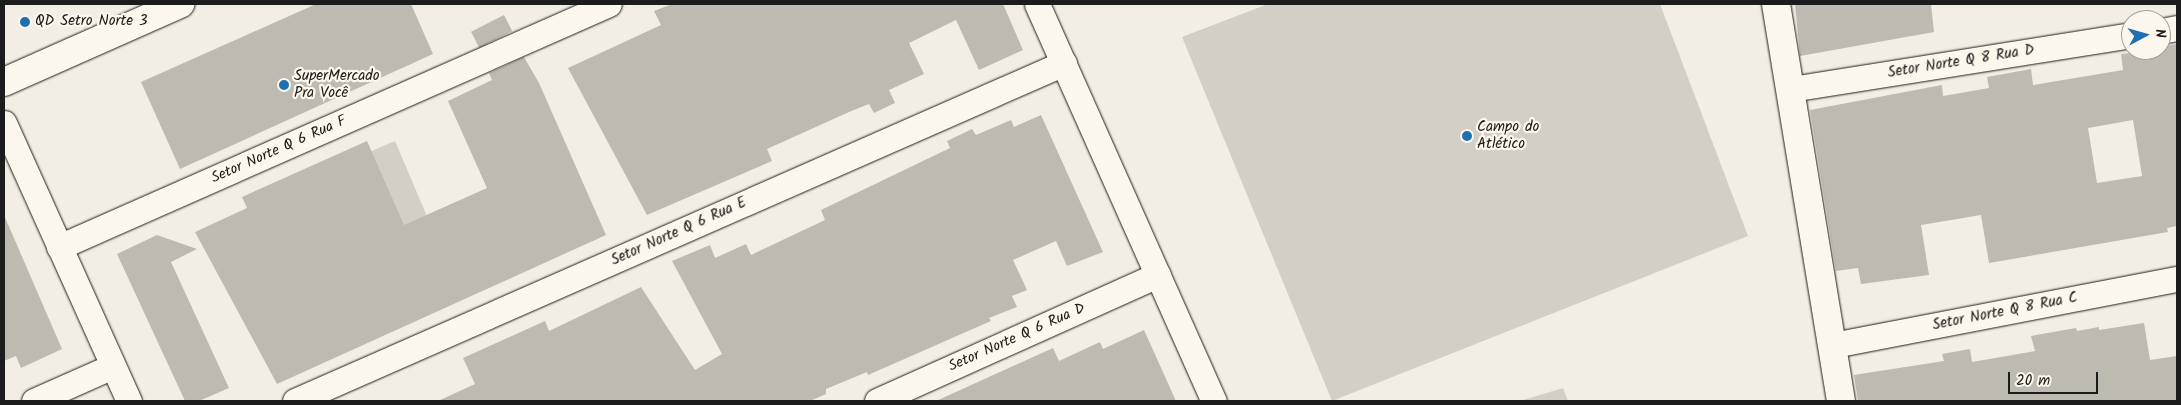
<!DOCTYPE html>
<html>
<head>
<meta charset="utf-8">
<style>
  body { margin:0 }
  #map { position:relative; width:2181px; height:405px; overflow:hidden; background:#f2eee4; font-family:Kalam,sans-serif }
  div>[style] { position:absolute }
  .green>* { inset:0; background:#d2cfc6; transform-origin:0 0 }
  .building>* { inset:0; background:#bdbab1; transform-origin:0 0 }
  .roads { filter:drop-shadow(0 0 1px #1c1c1c) drop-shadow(0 0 1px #1c1c1c) }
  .minor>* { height:25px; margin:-12.5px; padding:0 12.5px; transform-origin:12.5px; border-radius:12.5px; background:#fbf7ec }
  .tertiary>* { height:28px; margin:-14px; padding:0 14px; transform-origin:14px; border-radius:14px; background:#fbf7ec }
  .dots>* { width:14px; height:14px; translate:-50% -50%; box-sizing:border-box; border:2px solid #fbf7ec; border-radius:50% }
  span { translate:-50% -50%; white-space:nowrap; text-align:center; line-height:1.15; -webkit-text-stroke:4.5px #fbf7ec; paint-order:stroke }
  .poi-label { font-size:15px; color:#1c1c1c }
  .left { translate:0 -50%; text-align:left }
  .street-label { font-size:15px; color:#1c1c1c }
  .frame { position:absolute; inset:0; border:5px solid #1c1c1c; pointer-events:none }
  .north { position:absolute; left:2121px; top:10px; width:50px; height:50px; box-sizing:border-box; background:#fbf7ec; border:1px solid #a29f99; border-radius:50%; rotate:84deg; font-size:14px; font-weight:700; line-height:20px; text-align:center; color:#1c1c1c }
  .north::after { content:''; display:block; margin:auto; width:18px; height:22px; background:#1f6fb2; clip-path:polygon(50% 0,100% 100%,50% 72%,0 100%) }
  .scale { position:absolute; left:2008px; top:372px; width:90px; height:22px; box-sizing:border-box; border:2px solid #1c1c1c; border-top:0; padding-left:6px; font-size:15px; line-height:18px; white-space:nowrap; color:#1c1c1c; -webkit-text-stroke:4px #fbf7ec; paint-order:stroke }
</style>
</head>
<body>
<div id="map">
  <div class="green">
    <div style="clip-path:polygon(1268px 4px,1660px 4px,1748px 236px,1332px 401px,1182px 37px)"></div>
    <div style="left:395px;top:141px;width:162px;height:30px;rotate:67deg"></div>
    <div style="clip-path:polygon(1563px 388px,1568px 401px,1520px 401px)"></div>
  </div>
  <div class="building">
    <div style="clip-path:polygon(316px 4px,411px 4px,433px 54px,180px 169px,141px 82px)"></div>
    <div style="clip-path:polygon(672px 4px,1003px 4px,1023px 50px,979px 70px,956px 20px,909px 43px,924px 74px,889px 90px,895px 103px,874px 113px,869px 104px,849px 112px,767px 149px,772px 161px,647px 215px,568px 68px,661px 25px,654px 11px)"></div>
    <div style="clip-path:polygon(1795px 4px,1931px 4px,1934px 32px,1800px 56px)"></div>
    <div style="left:504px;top:15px;width:18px;height:37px;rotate:63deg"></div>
    <div style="clip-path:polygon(evenodd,2177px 44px,2177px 226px,2167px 228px,2168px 232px,1989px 263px,1981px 215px,1921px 225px,1929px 275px,1861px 284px,1858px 268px,1836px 271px,1810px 110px,1942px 85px,1943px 96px,1989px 88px,1987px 77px,2031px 69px,2033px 85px,2123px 70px,2121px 54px,2161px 50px,2161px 47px,2177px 44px,2133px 120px,2142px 176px,2097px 183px,2088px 128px,2133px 120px)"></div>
    <div style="clip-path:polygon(524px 57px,539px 83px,606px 235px,277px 384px,195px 232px,247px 208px,242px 197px,367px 141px,404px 225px,487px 188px,448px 101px,492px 80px,489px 73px)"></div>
    <div style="clip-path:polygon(1041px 115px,1103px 252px,1067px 266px,1056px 241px,1013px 260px,1027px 290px,1012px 296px,1017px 307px,989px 318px,991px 321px,868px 375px,867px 372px,826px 389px,826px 394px,810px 401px,438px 401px,475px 384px,463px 358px,545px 321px,549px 331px,641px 287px,695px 370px,722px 354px,672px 261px,710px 245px,715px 258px,746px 244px,751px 255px,825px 220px,821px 210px,950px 148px,947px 141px,972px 129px,976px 135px,1011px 120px,1014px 127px)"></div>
    <div style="clip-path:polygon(4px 215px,62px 349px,21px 368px,16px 356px,4px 361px)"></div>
    <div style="clip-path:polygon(157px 235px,197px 249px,171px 262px,229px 388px,199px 401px,185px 401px,117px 254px)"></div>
    <div style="clip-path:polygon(2144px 323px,2150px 360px,2177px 356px,2177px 401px,1858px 401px,1854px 375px,1944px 361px,1942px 354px,1970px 349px,1972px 362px,2035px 351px,2031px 336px,2076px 328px,2077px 331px,2099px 327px,2099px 330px)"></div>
    <div style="clip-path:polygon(1144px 330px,1176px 401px,936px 401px,1053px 348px,1059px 361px,1100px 342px,1103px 349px)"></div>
  </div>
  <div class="roads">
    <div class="minor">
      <div style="left:1037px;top:4px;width:435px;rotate:66deg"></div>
      <div style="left:2161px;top:31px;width:16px;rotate:-11deg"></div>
      <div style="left:1791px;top:89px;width:344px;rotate:-9deg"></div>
      <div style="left:4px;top:123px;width:305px;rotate:65.8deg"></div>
      <div style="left:59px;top:247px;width:601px;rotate:-23.84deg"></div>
      <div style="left:1833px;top:345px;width:350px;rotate:-10.9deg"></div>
      <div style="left:34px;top:401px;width:86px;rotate:-23.9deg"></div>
      <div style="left:295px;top:401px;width:840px;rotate:-23.73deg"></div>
      <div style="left:877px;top:401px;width:308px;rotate:-24.2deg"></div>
    </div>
    <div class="tertiary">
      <div style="left:1776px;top:4px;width:402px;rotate:80.7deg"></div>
      <div style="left:4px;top:82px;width:193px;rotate:-23.9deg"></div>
    </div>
  </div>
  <div class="dots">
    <div style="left:25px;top:22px;background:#1f6fb2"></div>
    <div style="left:284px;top:85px;background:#1f6fb2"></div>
    <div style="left:1467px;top:136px;background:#1f6fb2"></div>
  </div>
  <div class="poi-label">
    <span class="left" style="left:35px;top:22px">QD Setro Norte 3</span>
    <span class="left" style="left:294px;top:85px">SuperMercado<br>Pra Você</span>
    <span class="left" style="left:1477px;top:136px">Campo do<br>Atlético</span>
  </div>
  <div class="street-label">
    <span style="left:1961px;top:62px;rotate:-9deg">Setor Norte Q 8 Rua D</span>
    <span style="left:279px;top:150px;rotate:-24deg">Setor Norte Q 6 Rua F</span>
    <span style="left:679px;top:232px;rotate:-24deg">Setor Norte Q 6 Rua E</span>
    <span style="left:2005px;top:312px;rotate:-11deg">Setor Norte Q 8 Rua C</span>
    <span style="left:1017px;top:338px;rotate:-24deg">Setor Norte Q 6 Rua D</span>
  </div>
  <div class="frame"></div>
  <div class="north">N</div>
  <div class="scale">20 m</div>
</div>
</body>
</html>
